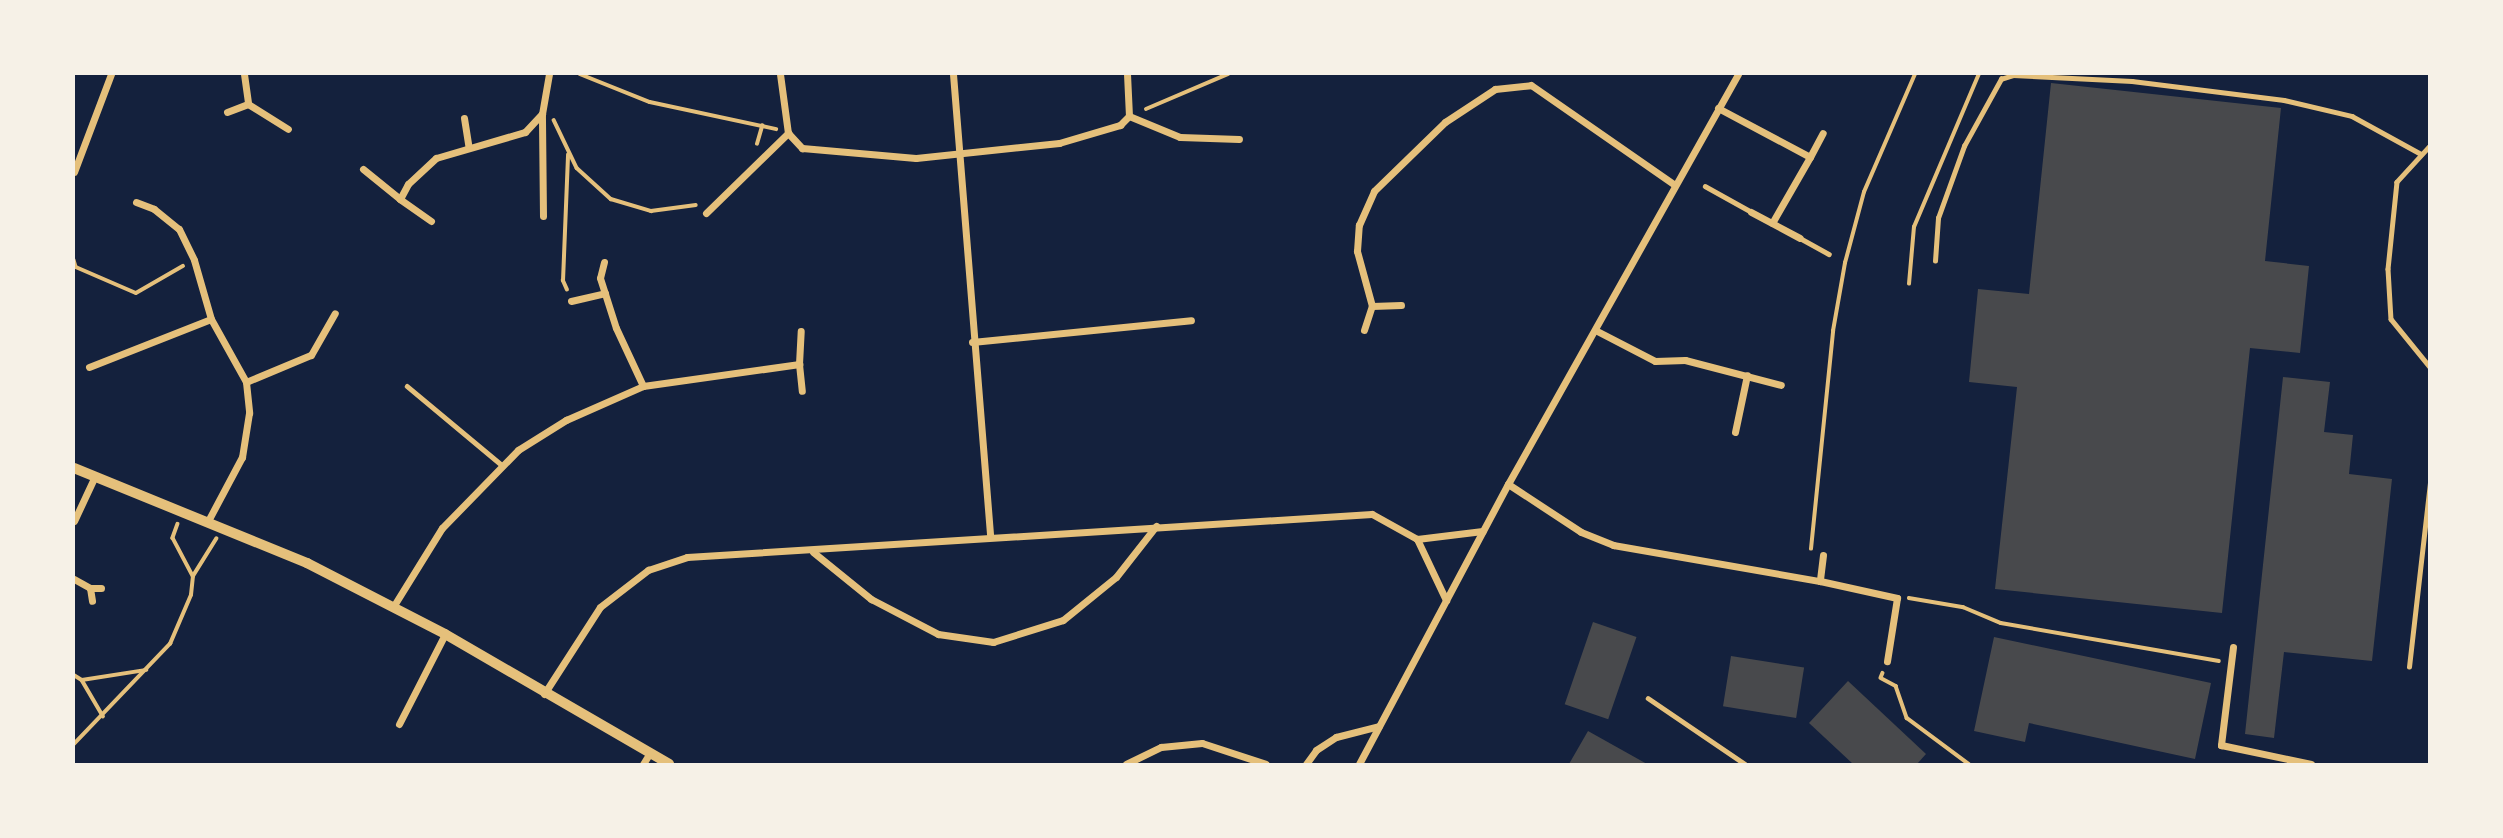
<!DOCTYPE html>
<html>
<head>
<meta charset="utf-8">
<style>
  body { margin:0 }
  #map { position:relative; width:2503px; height:838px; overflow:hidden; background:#14213d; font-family:Merriweather,serif }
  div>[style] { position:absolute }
  .building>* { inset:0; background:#48494c; transform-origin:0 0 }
  .path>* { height:3.5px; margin:-1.75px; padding:0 1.75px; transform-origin:1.75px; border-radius:1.75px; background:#e5c07b }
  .service>* { height:4.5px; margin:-2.25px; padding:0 2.25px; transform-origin:2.25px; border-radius:2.25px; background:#e5c07b }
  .minor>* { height:7px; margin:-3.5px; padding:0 3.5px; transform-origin:3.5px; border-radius:3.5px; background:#e5c07b }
  .tertiary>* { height:10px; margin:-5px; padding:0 5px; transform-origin:5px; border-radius:5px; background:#e5c07b }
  span { translate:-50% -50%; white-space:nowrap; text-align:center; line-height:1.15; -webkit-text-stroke:7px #f6f1e7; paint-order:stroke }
  .frame { position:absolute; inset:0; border:75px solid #f6f1e7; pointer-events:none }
</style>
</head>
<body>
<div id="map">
  <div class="building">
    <div style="clip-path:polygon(2051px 83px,2281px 108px,2265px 261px,2309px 266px,2300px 353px,2250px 348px,2222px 613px,1995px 589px,2017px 387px,1969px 382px,1978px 289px,2029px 294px)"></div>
    <div style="clip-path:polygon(2283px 377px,2330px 382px,2324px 432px,2353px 435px,2349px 474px,2392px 479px,2372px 661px,2284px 652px,2274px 738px,2245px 734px)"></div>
    <div style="left:1593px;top:622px;width:46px;height:87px;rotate:19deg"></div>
    <div style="clip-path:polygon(1994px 637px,2211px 683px,2195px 759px,2029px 723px,2025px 742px,1974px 731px)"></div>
    <div style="left:1731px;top:656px;width:74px;height:51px;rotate:9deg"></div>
    <div style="clip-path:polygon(1848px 681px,1926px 754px,1917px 764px,1853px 764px,1809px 723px)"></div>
    <div style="clip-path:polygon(1588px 731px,1647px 764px,1569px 764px)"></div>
  </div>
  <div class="path">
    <div style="left:580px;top:74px;width:75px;rotate:21.8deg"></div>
    <div style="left:650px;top:102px;width:129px;rotate:12.1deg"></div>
    <div style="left:1146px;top:109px;width:89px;rotate:-23.1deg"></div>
    <div style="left:554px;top:120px;width:53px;rotate:64.4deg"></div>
    <div style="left:577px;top:168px;width:46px;rotate:42.4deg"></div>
    <div style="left:611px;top:199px;width:42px;rotate:16.7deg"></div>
    <div style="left:651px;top:211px;width:45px;rotate:-7.6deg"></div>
    <div style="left:757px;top:144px;width:19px;rotate:-74deg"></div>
    <div style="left:74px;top:260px;width:7px;rotate:74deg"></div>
    <div style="left:76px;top:267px;width:65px;rotate:23.4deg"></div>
    <div style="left:136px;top:293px;width:54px;rotate:-29.9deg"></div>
    <div style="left:1909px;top:284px;width:57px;rotate:-85deg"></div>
    <div style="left:1914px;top:227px;width:166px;rotate:-67deg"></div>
    <div style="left:567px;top:290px;width:10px;rotate:-114deg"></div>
    <div style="left:563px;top:281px;width:126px;rotate:-87.7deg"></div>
    <div style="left:178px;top:524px;width:15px;rotate:110deg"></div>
    <div style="left:173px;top:538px;width:43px;rotate:62.2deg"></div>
    <div style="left:1811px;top:549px;width:219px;rotate:-84.2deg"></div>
    <div style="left:1833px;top:331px;width:69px;rotate:-80deg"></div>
    <div style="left:1845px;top:263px;width:73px;rotate:-75deg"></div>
    <div style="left:1864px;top:192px;width:129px;rotate:-66.6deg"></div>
    <div style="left:1909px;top:598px;width:55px;rotate:9.5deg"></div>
    <div style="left:1963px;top:607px;width:41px;rotate:22.8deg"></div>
    <div style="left:2001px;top:623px;width:221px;rotate:9.9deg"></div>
    <div style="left:1883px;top:673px;width:5px;rotate:112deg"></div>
    <div style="left:1881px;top:678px;width:17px;rotate:28deg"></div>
    <div style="left:1896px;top:686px;width:34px;rotate:71deg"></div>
    <div style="left:1907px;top:718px;width:77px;rotate:36.6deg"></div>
    <div style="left:74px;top:675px;width:9px;rotate:32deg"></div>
    <div style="left:82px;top:680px;width:42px;rotate:59.7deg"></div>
    <div style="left:82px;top:680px;width:65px;rotate:-8.9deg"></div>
    <div style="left:74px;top:744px;width:139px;rotate:-46.2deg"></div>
    <div style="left:170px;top:644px;width:53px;rotate:-66.8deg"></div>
    <div style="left:191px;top:595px;width:19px;rotate:-84deg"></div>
    <div style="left:193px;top:576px;width:44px;rotate:-58.1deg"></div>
  </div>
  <div class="service">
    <div style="left:2430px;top:146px;width:49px;rotate:132.5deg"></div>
    <div style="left:2397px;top:182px;width:87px;rotate:95.9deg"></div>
    <div style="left:2388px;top:269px;width:50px;rotate:86.6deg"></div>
    <div style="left:2391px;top:319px;width:62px;rotate:50.9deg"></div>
    <div style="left:1705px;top:186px;width:51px;rotate:29.1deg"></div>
    <div style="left:1800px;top:238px;width:33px;rotate:29deg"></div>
    <div style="left:1935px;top:261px;width:43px;rotate:-86deg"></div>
    <div style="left:1938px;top:218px;width:77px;rotate:-70.1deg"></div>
    <div style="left:1964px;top:146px;width:77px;rotate:-61.1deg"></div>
    <div style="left:2001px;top:79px;width:13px;rotate:-18deg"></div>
    <div style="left:2013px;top:75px;width:119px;rotate:2.9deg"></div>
    <div style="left:2132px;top:81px;width:153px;rotate:7.1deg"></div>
    <div style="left:2284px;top:100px;width:70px;rotate:13.2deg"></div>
    <div style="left:2352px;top:116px;width:79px;rotate:28.8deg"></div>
    <div style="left:407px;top:386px;width:125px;rotate:39.8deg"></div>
    <div style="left:2409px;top:667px;width:186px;rotate:-83.5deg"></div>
    <div style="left:1648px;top:698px;width:117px;rotate:34.2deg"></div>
  </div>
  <div class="minor">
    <div style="left:244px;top:74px;width:30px;rotate:82deg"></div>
    <div style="left:248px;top:104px;width:47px;rotate:32deg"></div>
    <div style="left:780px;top:74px;width:60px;rotate:82.3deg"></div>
    <div style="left:788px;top:133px;width:21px;rotate:47deg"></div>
    <div style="left:802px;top:148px;width:114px;rotate:5deg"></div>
    <div style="left:916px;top:158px;width:144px;rotate:-6deg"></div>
    <div style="left:1059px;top:143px;width:64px;rotate:-16.4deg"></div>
    <div style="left:1120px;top:125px;width:13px;rotate:-45deg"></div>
    <div style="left:1129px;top:116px;width:42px;rotate:-92.7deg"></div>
    <div style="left:953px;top:74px;width:462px;rotate:85.4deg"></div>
    <div style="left:1718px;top:108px;width:104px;rotate:28deg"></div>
    <div style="left:1810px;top:157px;width:76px;rotate:119.9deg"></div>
    <div style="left:227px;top:112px;width:22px;rotate:-21deg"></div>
    <div style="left:1129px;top:116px;width:55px;rotate:22.4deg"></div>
    <div style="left:1180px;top:137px;width:59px;rotate:1.9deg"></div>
    <div style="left:464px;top:118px;width:30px;rotate:81deg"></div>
    <div style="left:1810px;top:157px;width:27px;rotate:-62deg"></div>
    <div style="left:363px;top:169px;width:48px;rotate:39deg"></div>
    <div style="left:74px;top:172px;width:105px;rotate:-69.3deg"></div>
    <div style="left:136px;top:202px;width:19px;rotate:21deg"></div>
    <div style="left:154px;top:209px;width:32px;rotate:39deg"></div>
    <div style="left:179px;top:229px;width:34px;rotate:64deg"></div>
    <div style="left:194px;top:260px;width:61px;rotate:73.9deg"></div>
    <div style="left:211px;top:319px;width:72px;rotate:60.9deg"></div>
    <div style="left:246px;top:382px;width:31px;rotate:84deg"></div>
    <div style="left:249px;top:413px;width:45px;rotate:99deg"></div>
    <div style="left:242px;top:457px;width:72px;rotate:118deg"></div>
    <div style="left:1751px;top:212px;width:55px;rotate:28deg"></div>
    <div style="left:706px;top:213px;width:115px;rotate:-44.3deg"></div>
    <div style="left:543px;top:216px;width:102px;rotate:-90.6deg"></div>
    <div style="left:542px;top:114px;width:41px;rotate:-80.1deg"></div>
    <div style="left:431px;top:221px;width:38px;rotate:-145deg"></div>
    <div style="left:400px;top:199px;width:17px;rotate:-62deg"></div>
    <div style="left:408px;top:184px;width:38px;rotate:-43deg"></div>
    <div style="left:436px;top:158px;width:93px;rotate:-16.3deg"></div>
    <div style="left:525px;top:132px;width:25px;rotate:-47deg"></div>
    <div style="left:604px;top:262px;width:16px;rotate:104deg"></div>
    <div style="left:600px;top:278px;width:52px;rotate:72.3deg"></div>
    <div style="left:616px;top:328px;width:64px;rotate:65deg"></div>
    <div style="left:571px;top:301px;width:35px;rotate:-13deg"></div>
    <div style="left:1401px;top:305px;width:29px;rotate:178deg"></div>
    <div style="left:1372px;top:306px;width:57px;rotate:-105.3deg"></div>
    <div style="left:1357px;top:251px;width:26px;rotate:-86deg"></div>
    <div style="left:1359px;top:225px;width:37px;rotate:-66deg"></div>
    <div style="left:1374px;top:191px;width:99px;rotate:-44.2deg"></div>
    <div style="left:1445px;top:122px;width:60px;rotate:-33.4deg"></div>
    <div style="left:1495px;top:89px;width:36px;rotate:-6deg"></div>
    <div style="left:1531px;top:85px;width:175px;rotate:34.8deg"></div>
    <div style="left:1364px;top:330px;width:25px;rotate:-72deg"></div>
    <div style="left:1597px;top:331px;width:65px;rotate:27.3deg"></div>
    <div style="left:1655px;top:361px;width:30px;rotate:-2deg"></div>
    <div style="left:1685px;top:360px;width:99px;rotate:14.6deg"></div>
    <div style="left:972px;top:342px;width:220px;rotate:-5.7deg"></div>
    <div style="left:799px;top:364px;width:27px;rotate:84deg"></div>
    <div style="left:89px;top:367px;width:131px;rotate:-21.5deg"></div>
    <div style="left:246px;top:382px;width:70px;rotate:-22.6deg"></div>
    <div style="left:311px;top:355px;width:48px;rotate:-60.3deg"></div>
    <div style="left:1735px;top:432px;width:58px;rotate:-78.1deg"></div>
    <div style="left:1508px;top:484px;width:87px;rotate:33.3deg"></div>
    <div style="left:1581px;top:532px;width:35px;rotate:22deg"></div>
    <div style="left:1613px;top:545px;width:210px;rotate:9.9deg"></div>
    <div style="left:74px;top:521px;width:50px;rotate:-65deg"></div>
    <div style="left:1417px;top:539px;width:68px;rotate:64.6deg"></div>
    <div style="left:813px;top:552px;width:75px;rotate:39deg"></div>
    <div style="left:871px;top:599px;width:76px;rotate:27.6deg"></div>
    <div style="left:938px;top:634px;width:56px;rotate:8.3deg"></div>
    <div style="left:993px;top:642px;width:73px;rotate:-17.4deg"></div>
    <div style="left:1063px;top:620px;width:68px;rotate:-39.1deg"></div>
    <div style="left:1116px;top:577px;width:65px;rotate:-51.9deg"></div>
    <div style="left:1823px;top:555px;width:26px;rotate:97deg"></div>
    <div style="left:1820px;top:581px;width:79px;rotate:12.4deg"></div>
    <div style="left:1897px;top:598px;width:64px;rotate:99deg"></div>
    <div style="left:74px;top:579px;width:18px;rotate:29deg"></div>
    <div style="left:90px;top:588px;width:11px"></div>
    <div style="left:90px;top:588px;width:13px;rotate:81deg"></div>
    <div style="left:393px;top:607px;width:93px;rotate:-58.2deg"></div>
    <div style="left:442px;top:528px;width:109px;rotate:-45.7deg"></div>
    <div style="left:518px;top:450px;width:57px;rotate:-32deg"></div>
    <div style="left:566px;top:420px;width:84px;rotate:-23.8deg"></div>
    <div style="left:643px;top:386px;width:158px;rotate:-8deg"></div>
    <div style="left:799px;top:364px;width:33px;rotate:-87deg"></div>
    <div style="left:2233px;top:647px;width:99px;rotate:97deg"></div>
    <div style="left:2221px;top:745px;width:92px;rotate:11.9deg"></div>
    <div style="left:544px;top:694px;width:103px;rotate:-57.2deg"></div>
    <div style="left:600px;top:607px;width:61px;rotate:-37.6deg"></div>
    <div style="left:648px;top:570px;width:41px;rotate:-18.4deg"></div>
    <div style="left:687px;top:557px;width:686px;rotate:-3.59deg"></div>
    <div style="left:1372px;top:514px;width:51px;rotate:29.1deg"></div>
    <div style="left:1417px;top:539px;width:66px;rotate:-6.9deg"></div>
    <div style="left:399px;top:724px;width:101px;rotate:-62.9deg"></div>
    <div style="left:643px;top:764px;width:13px;rotate:-58deg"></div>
    <div style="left:1126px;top:764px;width:39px;rotate:-26deg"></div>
    <div style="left:1161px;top:747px;width:41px;rotate:-5.6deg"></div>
    <div style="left:1202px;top:743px;width:67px;rotate:18.2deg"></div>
    <div style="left:1306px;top:764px;width:17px;rotate:-54deg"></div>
    <div style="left:1316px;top:750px;width:24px;rotate:-33deg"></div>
    <div style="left:1336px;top:737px;width:44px;rotate:-14.3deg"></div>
    <div style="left:1359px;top:764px;width:317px;rotate:-62deg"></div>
    <div style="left:1508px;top:484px;width:470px;rotate:-60.7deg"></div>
  </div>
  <div class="tertiary">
    <div style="left:74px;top:468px;width:252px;rotate:22.2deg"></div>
    <div style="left:307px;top:563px;width:155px;rotate:27.2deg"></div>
    <div style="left:445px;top:634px;width:259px;rotate:30.1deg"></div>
  </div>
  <div class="frame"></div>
</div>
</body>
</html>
